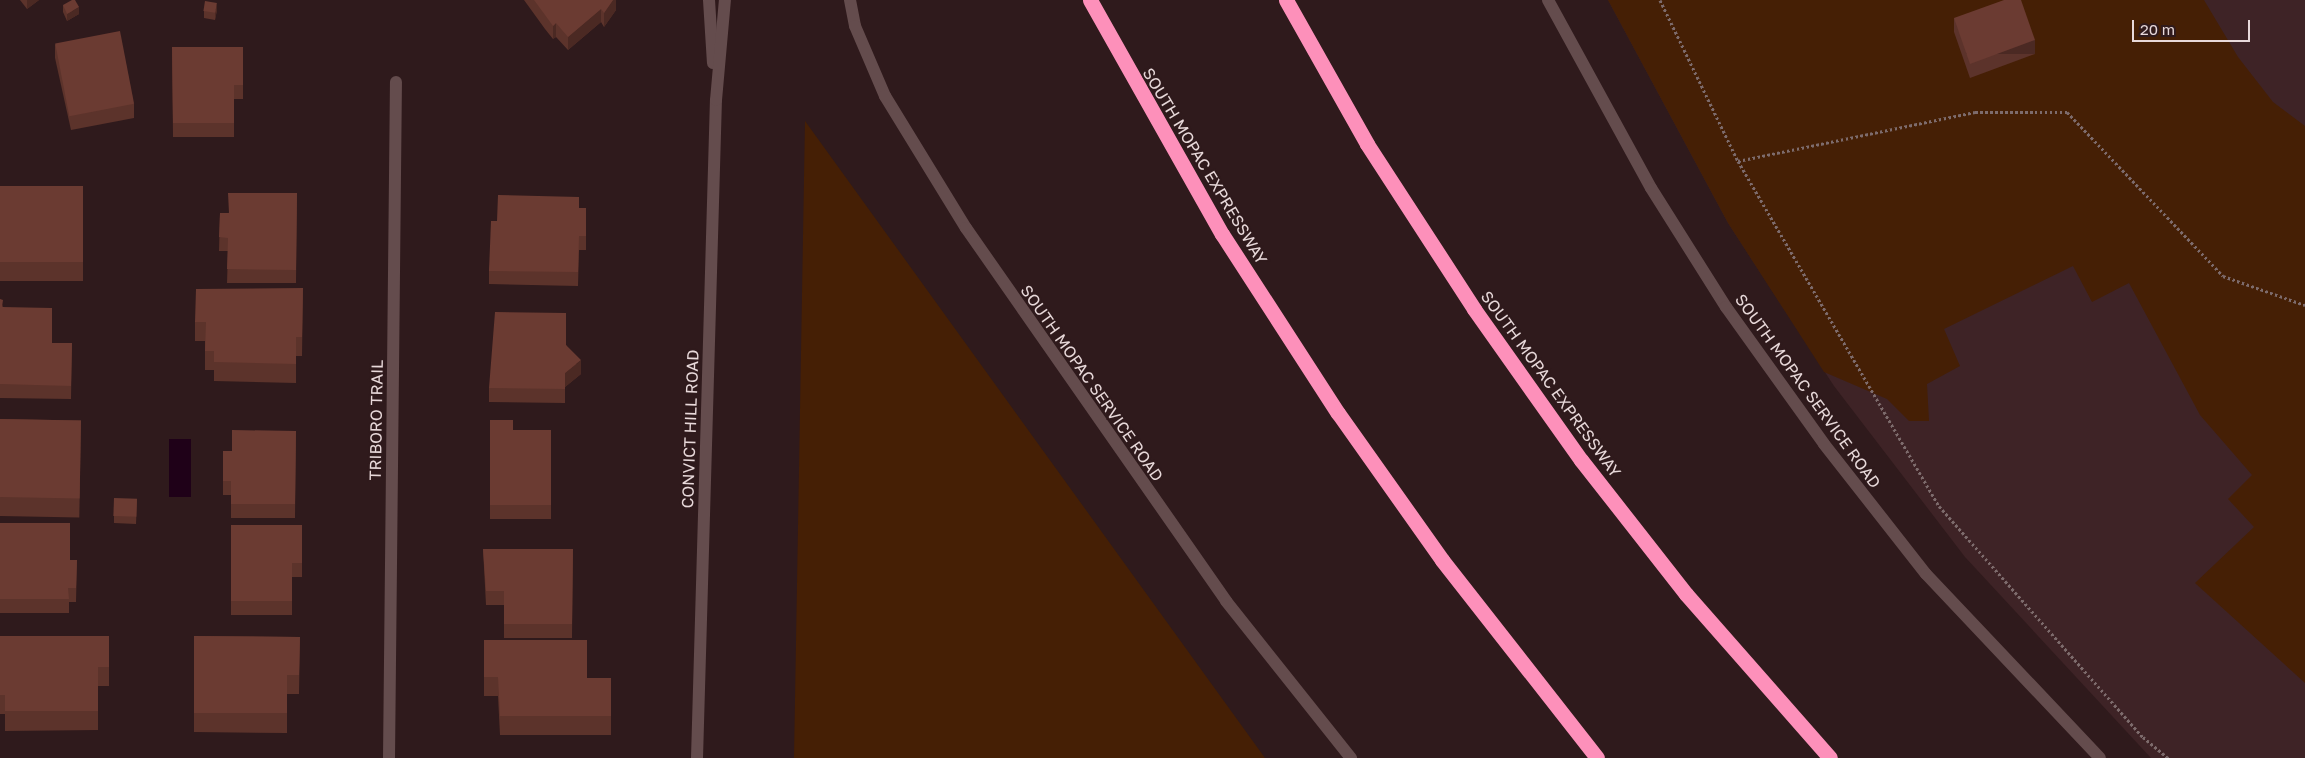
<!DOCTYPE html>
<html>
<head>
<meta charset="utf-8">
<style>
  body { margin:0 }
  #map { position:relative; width:2305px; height:758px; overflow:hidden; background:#2f1a1c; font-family:"Golos Text",sans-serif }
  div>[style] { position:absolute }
  .built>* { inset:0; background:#3e2326 }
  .green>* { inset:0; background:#451f05 }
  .water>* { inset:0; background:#1f0118; transform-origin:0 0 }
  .path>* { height:3px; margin-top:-1.5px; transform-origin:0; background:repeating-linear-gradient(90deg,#7d6b6c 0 2.5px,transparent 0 5px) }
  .minor>* { height:12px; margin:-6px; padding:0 6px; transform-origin:6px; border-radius:6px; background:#644c4d }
  .highway>* { height:15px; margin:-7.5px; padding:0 7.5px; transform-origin:7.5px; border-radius:7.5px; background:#fd90ba }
  .wall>* { inset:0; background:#5c332b; transform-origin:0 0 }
  .shaded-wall>* { inset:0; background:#4b2923; transform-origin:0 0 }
  .building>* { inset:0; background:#6b3b32; transform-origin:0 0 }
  span { translate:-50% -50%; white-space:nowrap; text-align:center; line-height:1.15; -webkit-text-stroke:4px #2f1a1c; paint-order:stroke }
  .street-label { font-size:16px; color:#e8d9da }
  .scale { position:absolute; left:2132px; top:20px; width:118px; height:22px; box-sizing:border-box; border:2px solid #e8d9da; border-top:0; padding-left:6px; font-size:15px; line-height:18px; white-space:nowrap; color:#e8d9da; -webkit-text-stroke:4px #2f1a1c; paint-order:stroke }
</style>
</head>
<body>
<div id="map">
  <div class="built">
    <div style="clip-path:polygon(1608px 0,2305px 0,2305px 758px,2151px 758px,1965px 557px,1834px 386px,1728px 223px)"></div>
  </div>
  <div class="green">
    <div style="clip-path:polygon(1608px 0,2204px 0,2238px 57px,2273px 102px,2305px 126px,2305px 683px,2195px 583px,2254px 527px,2228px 499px,2252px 475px,2200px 415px,2129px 283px,2092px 302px,2073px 266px,1944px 329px,1960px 366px,1927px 384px,1929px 421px,1909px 421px,1887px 399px,1824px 372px,1728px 223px)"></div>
    <div style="clip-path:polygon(805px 121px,1265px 758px,794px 758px)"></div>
  </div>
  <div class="water">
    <div style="left:169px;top:439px;width:22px;height:58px"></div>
  </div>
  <div class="path">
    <div style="left:1660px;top:0;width:179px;rotate:64.2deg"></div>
    <div style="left:1738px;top:161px;width:399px;rotate:59.8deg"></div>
    <div style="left:1939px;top:506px;width:308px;rotate:48.6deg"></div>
    <div style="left:2143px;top:737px;width:33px;rotate:40deg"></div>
    <div style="left:1738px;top:161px;width:242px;rotate:-11.7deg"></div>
    <div style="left:1975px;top:112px;width:92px"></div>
    <div style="left:2067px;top:112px;width:226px;rotate:46.4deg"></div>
    <div style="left:2223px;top:276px;width:87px;rotate:19.5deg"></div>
  </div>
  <div class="minor">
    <div style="left:709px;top:0;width:63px;rotate:86.4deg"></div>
    <div style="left:850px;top:0;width:26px;rotate:79deg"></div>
    <div style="left:855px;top:26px;width:76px;rotate:66.8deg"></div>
    <div style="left:885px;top:96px;width:155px;rotate:58.5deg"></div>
    <div style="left:966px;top:228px;width:455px;rotate:55.1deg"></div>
    <div style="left:1226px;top:601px;width:201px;rotate:51.5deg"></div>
    <div style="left:1548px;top:0;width:214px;rotate:61.3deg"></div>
    <div style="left:1651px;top:188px;width:141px;rotate:57.8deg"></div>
    <div style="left:1726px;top:307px;width:168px;rotate:54.4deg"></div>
    <div style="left:1824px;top:444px;width:165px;rotate:51.9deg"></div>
    <div style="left:1926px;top:574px;width:253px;rotate:46.6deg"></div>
    <div style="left:389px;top:758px;width:676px;rotate:-89.41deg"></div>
    <div style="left:697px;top:758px;width:658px;rotate:-88.35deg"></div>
    <div style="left:716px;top:100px;width:100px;rotate:-84.9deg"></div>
  </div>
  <div class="highway">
    <div style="left:1090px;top:0;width:269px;rotate:60.6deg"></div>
    <div style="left:1222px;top:234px;width:213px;rotate:57.1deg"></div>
    <div style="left:1338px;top:413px;width:180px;rotate:54.7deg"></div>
    <div style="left:1442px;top:560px;width:251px;rotate:51.9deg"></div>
    <div style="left:1286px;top:0;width:165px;rotate:60.6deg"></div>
    <div style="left:1367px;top:144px;width:197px;rotate:57deg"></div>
    <div style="left:1474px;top:309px;width:185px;rotate:54.7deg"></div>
    <div style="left:1581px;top:460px;width:170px;rotate:51.9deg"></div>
    <div style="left:1686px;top:594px;width:218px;rotate:48.7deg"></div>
  </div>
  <div class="wall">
    <div style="clip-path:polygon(20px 0,39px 0,27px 9px)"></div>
    <div style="clip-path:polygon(524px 0,616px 0,616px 10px,604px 27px,601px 22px,568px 50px,556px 37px,553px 39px,545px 29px)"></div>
    <div style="clip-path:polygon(63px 5px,79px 14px,67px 21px,63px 12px)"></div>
    <div style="clip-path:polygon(217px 10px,215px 20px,204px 18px,204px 11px)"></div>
    <div style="clip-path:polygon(1954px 18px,2035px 54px,1970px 78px,1954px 32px)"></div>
    <div style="clip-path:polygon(55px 44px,134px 104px,134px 118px,71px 130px,55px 58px)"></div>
    <div style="clip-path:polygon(172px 47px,243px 47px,243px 99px,234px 99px,234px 137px,173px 137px)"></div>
    <div style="left:0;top:186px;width:83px;height:95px"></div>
    <div style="clip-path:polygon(297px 193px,296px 283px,227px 283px,228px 251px,219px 251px,220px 213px,228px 213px)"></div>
    <div style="clip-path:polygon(579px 208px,586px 208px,586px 250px,579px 250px,578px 286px,489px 284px,489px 271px,497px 221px)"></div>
    <div style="clip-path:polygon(303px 288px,302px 356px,296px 356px,296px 383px,214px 381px,214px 370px,205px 370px,205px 341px,195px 341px,195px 322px)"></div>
    <div style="clip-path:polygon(0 299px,3px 307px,52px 343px,72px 343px,71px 399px,0 398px)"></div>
    <div style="clip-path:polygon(566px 345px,581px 374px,565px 387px,565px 403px,489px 402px,489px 388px)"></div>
    <div style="left:0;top:419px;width:81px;height:97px;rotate:1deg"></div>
    <div style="clip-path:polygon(490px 420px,513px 430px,551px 430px,551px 519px,490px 519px)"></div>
    <div style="clip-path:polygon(296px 431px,295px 518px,231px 518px,231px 495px,223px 495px,223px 451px,232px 451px)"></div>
    <div style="clip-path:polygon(137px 499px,136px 524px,114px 523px,114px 516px)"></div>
    <div style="clip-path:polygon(0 523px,70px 560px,77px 560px,76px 602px,69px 602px,69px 613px,0 613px)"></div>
    <div style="clip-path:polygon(231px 525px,302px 525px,302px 577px,292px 577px,292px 615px,231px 615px)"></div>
    <div style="clip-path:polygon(483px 549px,573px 549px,572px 638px,504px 638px,504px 605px,486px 605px)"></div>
    <div style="clip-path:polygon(0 636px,109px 636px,109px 686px,98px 686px,98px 730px,5px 731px,5px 714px,0 714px)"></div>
    <div style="clip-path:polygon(194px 636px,300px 637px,299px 694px,287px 694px,287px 733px,194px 732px)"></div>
    <div style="clip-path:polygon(484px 640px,587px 678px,611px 678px,611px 735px,500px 735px,498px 696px,484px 696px)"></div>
  </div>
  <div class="shaded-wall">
    <div style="clip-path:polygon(27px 0,39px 0,27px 9px)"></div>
    <div style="clip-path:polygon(613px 0,616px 0,616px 10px,604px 27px,604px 13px)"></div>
    <div style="clip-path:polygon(217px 3px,217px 10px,215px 20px,215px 13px)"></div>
    <div style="clip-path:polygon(79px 7px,79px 14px,67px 21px,67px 14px)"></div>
    <div style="clip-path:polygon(601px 9px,601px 22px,568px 50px,568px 37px)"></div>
    <div style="clip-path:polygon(556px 23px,556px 37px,553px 39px,553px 26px)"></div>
    <div style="left:2035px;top:40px;width:14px;height:69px;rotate:90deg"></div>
    <div style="clip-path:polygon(581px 360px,581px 374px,565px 387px,565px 403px,565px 373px)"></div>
  </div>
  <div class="building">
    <div style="clip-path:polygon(72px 0,75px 0,79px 7px,67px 14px,63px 5px)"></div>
    <div style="clip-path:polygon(534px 0,613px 0,604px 13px,601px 9px,568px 37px,556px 23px,553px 26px,545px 15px)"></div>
    <div style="clip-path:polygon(2004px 0,2021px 0,2035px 40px,1970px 64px,1954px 18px)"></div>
    <div style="left:205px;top:1px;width:12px;height:10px;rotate:9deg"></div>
    <div style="left:120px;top:31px;width:74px;height:66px;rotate:79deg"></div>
    <div style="clip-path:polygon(172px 47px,243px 47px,243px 85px,234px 85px,234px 123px,173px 123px)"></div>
    <div style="left:0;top:186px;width:83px;height:76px"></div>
    <div style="clip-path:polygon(228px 193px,297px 193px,296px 270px,227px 269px,228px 238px,219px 237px,220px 213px,229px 213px)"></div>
    <div style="clip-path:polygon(498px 195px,579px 197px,579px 208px,586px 208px,586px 236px,579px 236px,578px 272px,489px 271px,491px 221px,497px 221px)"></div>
    <div style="clip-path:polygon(303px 288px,302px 337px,296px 337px,296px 364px,214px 362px,214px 351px,205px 351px,206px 322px,195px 322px,196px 289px)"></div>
    <div style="clip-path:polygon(0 299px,3px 300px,2px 307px,52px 308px,52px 343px,72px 343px,71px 386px,0 384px)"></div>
    <div style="clip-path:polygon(495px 312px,566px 313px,566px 345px,581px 360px,565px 373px,565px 389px,489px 388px)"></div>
    <div style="left:0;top:419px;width:81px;height:78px;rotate:1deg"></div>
    <div style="clip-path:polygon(490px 420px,513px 420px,513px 430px,551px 430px,551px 505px,490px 505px)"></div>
    <div style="clip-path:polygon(232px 430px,296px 431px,295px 504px,231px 504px,231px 481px,223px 481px,223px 451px,232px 451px)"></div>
    <div style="left:114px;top:498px;width:23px;height:18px;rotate:2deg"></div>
    <div style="clip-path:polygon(0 523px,70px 523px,70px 560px,77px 560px,76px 588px,68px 588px,69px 599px,0 599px)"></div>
    <div style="clip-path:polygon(231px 525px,302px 525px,302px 563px,292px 563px,292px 601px,231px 601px)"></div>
    <div style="clip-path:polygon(483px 549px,573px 549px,572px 624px,504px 624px,504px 591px,486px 591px)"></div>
    <div style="clip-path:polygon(0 636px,109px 636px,109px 667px,98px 667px,98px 711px,5px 711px,5px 695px,0 695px)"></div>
    <div style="clip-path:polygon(194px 636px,300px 637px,299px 675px,287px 675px,287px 713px,194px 713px)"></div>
    <div style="clip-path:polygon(484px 640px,587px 640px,587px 678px,611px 678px,611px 716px,500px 716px,498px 677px,484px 677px)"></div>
  </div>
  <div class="street-label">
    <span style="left:1205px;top:166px;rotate:59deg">SOUTH MOPAC EXPRESSWAY</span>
    <span style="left:1092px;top:383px;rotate:55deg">SOUTH MOPAC SERVICE ROAD</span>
    <span style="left:1551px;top:384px;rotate:54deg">SOUTH MOPAC EXPRESSWAY</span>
    <span style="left:1808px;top:391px;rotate:54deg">SOUTH MOPAC SERVICE ROAD</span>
    <span style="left:376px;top:420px;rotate:-89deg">TRIBORO TRAIL</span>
    <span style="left:690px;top:429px;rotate:-88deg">CONVICT HILL ROAD</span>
  </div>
  <div class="scale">20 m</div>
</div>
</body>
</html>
